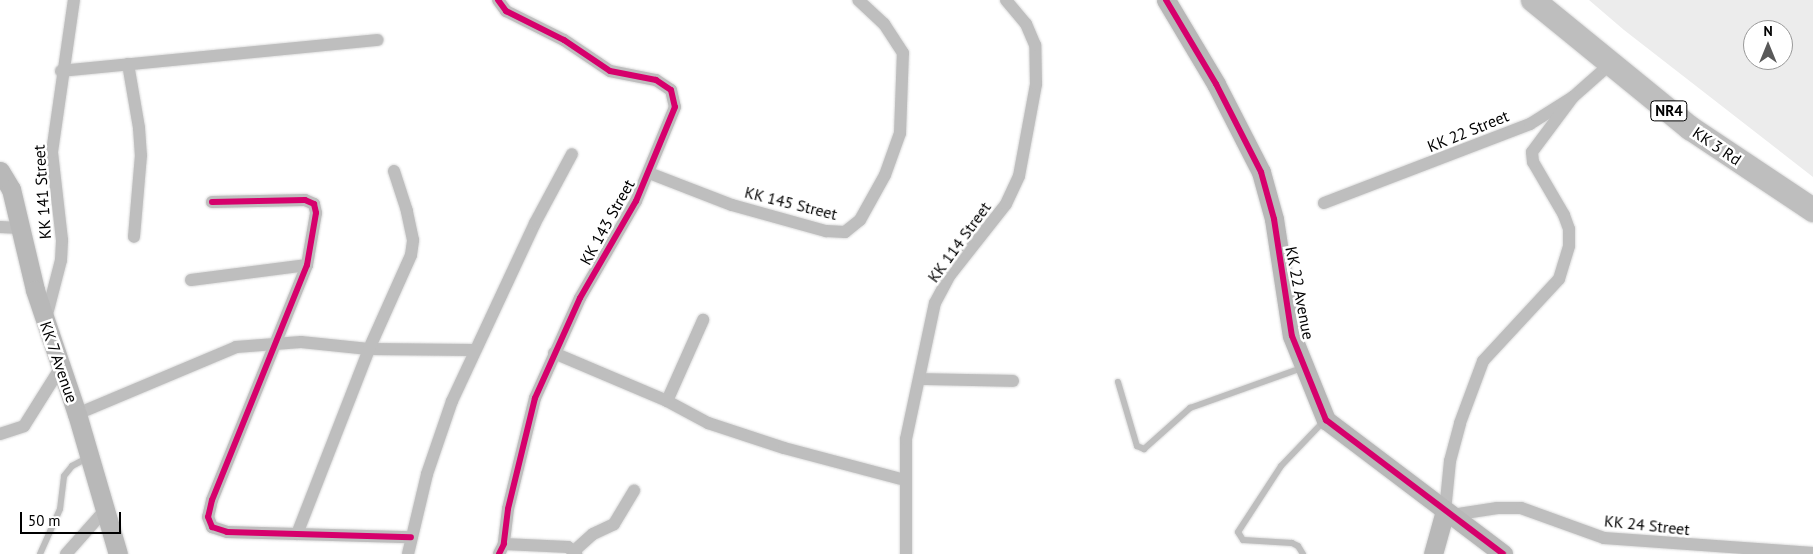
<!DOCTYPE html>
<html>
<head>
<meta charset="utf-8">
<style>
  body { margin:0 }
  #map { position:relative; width:1813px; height:554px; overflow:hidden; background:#fff; font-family:"PT Sans",sans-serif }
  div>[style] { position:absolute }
  .green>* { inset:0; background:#ececec }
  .roads { filter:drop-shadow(0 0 1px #dbdbdb) drop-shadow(0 0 1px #dbdbdb) }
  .lane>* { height:6px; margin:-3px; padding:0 3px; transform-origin:3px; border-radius:3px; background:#bebebe }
  .street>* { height:12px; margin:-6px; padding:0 6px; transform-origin:6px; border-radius:6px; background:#bebebe }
  .secondary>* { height:19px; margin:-9.5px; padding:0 9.5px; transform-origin:9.5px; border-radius:9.5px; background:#b8b8b8 }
  .highway>* { height:24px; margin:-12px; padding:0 12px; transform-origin:12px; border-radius:12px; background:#bebebe }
  .cycleway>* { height:6px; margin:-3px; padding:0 3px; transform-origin:3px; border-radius:3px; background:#d6006c }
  span { translate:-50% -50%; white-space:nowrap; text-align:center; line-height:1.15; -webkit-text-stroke:5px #fff; paint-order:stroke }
  .shield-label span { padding:1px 4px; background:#fff; border:1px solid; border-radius:4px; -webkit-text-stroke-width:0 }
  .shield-label { font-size:15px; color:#000; font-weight:700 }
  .street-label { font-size:16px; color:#000 }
  .north { position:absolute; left:1743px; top:20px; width:50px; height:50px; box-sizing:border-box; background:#fff; border:1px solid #999; border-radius:50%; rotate:0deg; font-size:14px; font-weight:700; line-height:20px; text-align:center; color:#000 }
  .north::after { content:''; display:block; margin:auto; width:18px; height:22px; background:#595959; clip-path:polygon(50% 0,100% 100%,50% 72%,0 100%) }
  .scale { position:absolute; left:20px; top:512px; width:101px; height:22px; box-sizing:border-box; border:2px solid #000; border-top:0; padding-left:6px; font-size:15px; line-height:18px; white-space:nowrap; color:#000; -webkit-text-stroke:4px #fff; paint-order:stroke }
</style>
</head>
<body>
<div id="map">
  <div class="green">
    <div style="clip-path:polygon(evenodd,1589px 0,1813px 0,1813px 177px,1624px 30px,1589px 0,1753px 30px,1783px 30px,1783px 60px,1753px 60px,1753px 30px)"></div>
  </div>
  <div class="roads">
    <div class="lane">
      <div style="left:1118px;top:382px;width:67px;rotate:73.5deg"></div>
      <div style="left:1137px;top:446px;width:8px;rotate:23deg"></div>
      <div style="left:1144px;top:449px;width:62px;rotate:-41.7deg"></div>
      <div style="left:1190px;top:408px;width:119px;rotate:-19.7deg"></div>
      <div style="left:40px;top:554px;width:49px;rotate:-66deg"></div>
      <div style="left:60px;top:509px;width:33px;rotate:-83deg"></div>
      <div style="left:64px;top:476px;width:13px;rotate:-51deg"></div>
      <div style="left:72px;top:466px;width:17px;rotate:-28deg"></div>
      <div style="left:1303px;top:554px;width:9px;rotate:-122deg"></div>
      <div style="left:1298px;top:546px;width:7px;rotate:-153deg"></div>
      <div style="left:1292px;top:543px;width:49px;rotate:-176.5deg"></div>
      <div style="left:1243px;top:540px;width:9px;rotate:-122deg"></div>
      <div style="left:1238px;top:532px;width:79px;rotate:-56.9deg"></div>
      <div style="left:1281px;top:466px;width:64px;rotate:-46.3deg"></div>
    </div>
    <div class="street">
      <div style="left:498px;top:0;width:14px;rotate:54deg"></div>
      <div style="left:506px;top:11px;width:65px;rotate:26.6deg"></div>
      <div style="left:564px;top:40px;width:55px;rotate:34deg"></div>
      <div style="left:610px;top:71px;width:47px;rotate:11.1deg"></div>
      <div style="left:656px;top:80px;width:18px;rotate:34deg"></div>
      <div style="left:671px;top:90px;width:17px;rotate:77deg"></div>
      <div style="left:675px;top:107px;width:102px;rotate:112.5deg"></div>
      <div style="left:636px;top:201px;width:112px;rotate:120deg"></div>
      <div style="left:580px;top:298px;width:110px;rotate:114.2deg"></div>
      <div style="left:535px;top:398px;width:114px;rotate:103.7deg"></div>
      <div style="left:508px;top:509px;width:35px;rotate:97deg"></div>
      <div style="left:504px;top:544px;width:11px;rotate:117deg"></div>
      <div style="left:128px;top:64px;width:65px;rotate:80.2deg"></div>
      <div style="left:139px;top:128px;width:27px;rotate:86deg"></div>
      <div style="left:141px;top:155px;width:82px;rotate:94.9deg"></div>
      <div style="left:61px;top:71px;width:318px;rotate:-5.6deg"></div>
      <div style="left:649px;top:173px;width:89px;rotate:21.1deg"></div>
      <div style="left:732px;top:205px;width:98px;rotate:15.5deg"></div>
      <div style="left:826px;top:231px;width:19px;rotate:3deg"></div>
      <div style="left:845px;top:232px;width:19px;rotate:-39deg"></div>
      <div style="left:860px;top:220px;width:51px;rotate:-60.9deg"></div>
      <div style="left:885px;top:175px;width:45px;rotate:-70.3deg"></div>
      <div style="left:900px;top:133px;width:80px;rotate:-87.9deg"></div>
      <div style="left:903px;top:53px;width:35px;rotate:-123deg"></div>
      <div style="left:884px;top:24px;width:35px;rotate:-137deg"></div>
      <div style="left:212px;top:202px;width:93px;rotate:-1.2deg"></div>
      <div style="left:305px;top:200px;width:10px;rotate:24deg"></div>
      <div style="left:314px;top:204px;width:9px;rotate:77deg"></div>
      <div style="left:316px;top:213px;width:53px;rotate:99.8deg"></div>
      <div style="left:307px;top:265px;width:253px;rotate:112deg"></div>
      <div style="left:212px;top:500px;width:17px;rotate:103deg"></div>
      <div style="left:208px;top:517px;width:11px;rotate:68deg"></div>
      <div style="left:212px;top:527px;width:16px;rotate:18deg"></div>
      <div style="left:227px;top:532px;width:184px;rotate:1.6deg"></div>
      <div style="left:1324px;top:203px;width:221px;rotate:-21deg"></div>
      <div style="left:1530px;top:124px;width:51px;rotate:-32.1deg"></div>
      <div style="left:1573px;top:97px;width:48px;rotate:-41.6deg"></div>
      <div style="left:0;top:227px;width:20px;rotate:3deg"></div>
      <div style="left:191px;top:280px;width:117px;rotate:-7.4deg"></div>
      <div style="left:45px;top:322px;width:64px;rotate:-75.5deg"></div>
      <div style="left:61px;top:260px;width:20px;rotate:-87deg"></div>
      <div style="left:62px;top:240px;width:89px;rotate:-96.5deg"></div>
      <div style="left:52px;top:152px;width:154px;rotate:-81.8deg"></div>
      <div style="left:554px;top:353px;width:123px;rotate:23deg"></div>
      <div style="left:667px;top:401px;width:47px;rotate:28.2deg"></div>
      <div style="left:708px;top:423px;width:80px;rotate:18.2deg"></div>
      <div style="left:784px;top:448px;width:125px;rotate:14.8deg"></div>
      <div style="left:921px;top:379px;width:92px;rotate:1.2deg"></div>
      <div style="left:667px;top:401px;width:89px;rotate:-66deg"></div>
      <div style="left:77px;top:414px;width:173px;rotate:-22.8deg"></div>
      <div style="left:236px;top:347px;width:65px;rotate:-4.4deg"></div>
      <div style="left:301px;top:342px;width:68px;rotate:5.9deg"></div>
      <div style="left:369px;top:349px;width:104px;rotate:0.6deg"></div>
      <div style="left:0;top:434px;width:25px;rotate:-18deg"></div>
      <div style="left:24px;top:426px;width:70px;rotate:-57.9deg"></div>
      <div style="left:1445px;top:511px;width:50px;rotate:-84.3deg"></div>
      <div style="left:1450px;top:461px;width:39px;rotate:-75deg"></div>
      <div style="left:1460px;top:423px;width:66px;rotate:-69.6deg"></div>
      <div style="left:1483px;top:361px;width:112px;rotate:-47.2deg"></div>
      <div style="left:1559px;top:279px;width:34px;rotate:-73deg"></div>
      <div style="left:1569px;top:246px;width:17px;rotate:-90deg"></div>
      <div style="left:1569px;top:229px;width:15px;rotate:-110deg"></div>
      <div style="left:1564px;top:215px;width:61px;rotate:-120.3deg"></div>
      <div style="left:1533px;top:162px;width:10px;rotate:-96deg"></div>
      <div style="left:1532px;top:152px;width:69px;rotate:-53.3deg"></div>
      <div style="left:1452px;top:515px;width:46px;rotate:-8.8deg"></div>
      <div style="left:1497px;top:508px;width:24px"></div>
      <div style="left:1521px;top:508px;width:88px;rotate:19.9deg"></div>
      <div style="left:1604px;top:538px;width:210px;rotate:4.1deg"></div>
      <div style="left:297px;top:534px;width:199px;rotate:-68.7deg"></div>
      <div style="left:369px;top:349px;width:103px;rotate:-65.9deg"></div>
      <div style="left:411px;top:255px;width:15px;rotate:-82deg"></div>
      <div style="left:413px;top:240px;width:30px;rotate:-102deg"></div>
      <div style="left:407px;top:211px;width:42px;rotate:-108deg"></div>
      <div style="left:504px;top:544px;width:64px;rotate:2.7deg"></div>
      <div style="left:568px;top:547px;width:11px;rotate:41deg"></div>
      <div style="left:574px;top:551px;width:25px;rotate:-42deg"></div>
      <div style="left:593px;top:534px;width:23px;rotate:-25deg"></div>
      <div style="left:614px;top:524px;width:39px;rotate:-59deg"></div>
      <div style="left:66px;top:554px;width:59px;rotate:-48.4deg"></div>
      <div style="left:408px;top:554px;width:82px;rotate:-76.6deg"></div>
      <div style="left:427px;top:474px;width:77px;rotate:-71.1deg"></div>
      <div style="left:452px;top:401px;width:196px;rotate:-65deg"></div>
      <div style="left:535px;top:223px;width:78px;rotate:-61.8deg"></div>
      <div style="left:906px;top:554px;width:115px;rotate:-90deg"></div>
      <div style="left:906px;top:439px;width:139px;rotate:-78deg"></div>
      <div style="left:935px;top:303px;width:32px;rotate:-62deg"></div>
      <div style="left:950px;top:275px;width:90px;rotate:-51.7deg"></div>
      <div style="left:1006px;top:204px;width:31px;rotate:-65deg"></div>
      <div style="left:1019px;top:176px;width:94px;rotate:-79.5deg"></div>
      <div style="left:1036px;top:84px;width:39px;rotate:-91deg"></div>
      <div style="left:1035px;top:45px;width:23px;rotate:-113deg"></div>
      <div style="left:1026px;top:24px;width:31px;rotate:-130deg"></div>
    </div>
    <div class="secondary">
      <div style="left:1166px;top:0;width:98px;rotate:59.2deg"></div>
      <div style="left:1216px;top:84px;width:99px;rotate:62.9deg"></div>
      <div style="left:1261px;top:172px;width:49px;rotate:74.5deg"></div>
      <div style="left:1274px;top:219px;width:118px;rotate:81.3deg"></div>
      <div style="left:1292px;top:336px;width:91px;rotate:68deg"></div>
      <div style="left:1326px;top:420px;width:222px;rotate:37.1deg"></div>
      <div style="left:0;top:171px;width:21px;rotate:59deg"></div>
      <div style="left:11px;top:189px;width:104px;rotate:76.6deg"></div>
      <div style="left:35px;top:290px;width:131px;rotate:71.3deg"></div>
      <div style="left:77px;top:414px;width:146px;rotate:73.7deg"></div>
      <div style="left:1433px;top:554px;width:45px;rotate:-74.4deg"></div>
    </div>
    <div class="highway">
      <div style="left:1533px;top:0;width:203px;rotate:39.2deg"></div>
      <div style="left:1690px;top:128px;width:148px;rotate:33.7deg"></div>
    </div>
  </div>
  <div class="cycleway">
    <div style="left:498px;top:0;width:14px;rotate:54deg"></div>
    <div style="left:506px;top:11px;width:65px;rotate:26.6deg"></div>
    <div style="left:564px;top:40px;width:55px;rotate:34deg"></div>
    <div style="left:610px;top:71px;width:47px;rotate:11.1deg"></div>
    <div style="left:656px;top:80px;width:18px;rotate:34deg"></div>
    <div style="left:671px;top:90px;width:17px;rotate:77deg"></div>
    <div style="left:675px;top:107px;width:102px;rotate:112.5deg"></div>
    <div style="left:636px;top:201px;width:112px;rotate:120deg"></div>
    <div style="left:580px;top:298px;width:110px;rotate:114.2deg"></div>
    <div style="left:535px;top:398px;width:114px;rotate:103.7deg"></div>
    <div style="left:508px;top:509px;width:35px;rotate:97deg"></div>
    <div style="left:504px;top:544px;width:11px;rotate:117deg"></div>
    <div style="left:1166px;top:0;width:98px;rotate:59.2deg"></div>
    <div style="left:1216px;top:84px;width:99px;rotate:62.9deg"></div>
    <div style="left:1261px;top:172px;width:49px;rotate:74.5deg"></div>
    <div style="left:1274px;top:219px;width:118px;rotate:81.3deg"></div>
    <div style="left:1292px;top:336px;width:91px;rotate:68deg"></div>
    <div style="left:1326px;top:420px;width:222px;rotate:37.1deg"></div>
    <div style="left:212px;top:202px;width:93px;rotate:-1.2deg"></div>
    <div style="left:305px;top:200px;width:10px;rotate:24deg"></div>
    <div style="left:314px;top:204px;width:9px;rotate:77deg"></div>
    <div style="left:316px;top:213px;width:53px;rotate:99.8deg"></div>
    <div style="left:307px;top:265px;width:253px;rotate:112deg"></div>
    <div style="left:212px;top:500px;width:17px;rotate:103deg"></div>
    <div style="left:208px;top:517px;width:11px;rotate:68deg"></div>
    <div style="left:212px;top:527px;width:16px;rotate:18deg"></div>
    <div style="left:227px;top:532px;width:184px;rotate:1.6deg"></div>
  </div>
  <div class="shield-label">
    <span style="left:1669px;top:111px">NR4</span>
  </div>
  <div class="street-label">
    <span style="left:1468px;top:131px;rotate:-22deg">KK 22 Street</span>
    <span style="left:1717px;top:146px;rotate:34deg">KK 3 Rd</span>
    <span style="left:42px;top:192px;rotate:-94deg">KK 141 Street</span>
    <span style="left:791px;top:203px;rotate:14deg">KK 145 Street</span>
    <span style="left:607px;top:222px;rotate:-61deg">KK 143 Street</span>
    <span style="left:959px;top:242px;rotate:-54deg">KK 114 Street</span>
    <span style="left:1300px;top:293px;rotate:79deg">KK 22 Avenue</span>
    <span style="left:59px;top:362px;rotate:71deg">KK 7 Avenue</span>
    <span style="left:1647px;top:525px;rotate:6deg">KK 24 Street</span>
  </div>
  <div class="north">N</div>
  <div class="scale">50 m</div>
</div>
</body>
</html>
